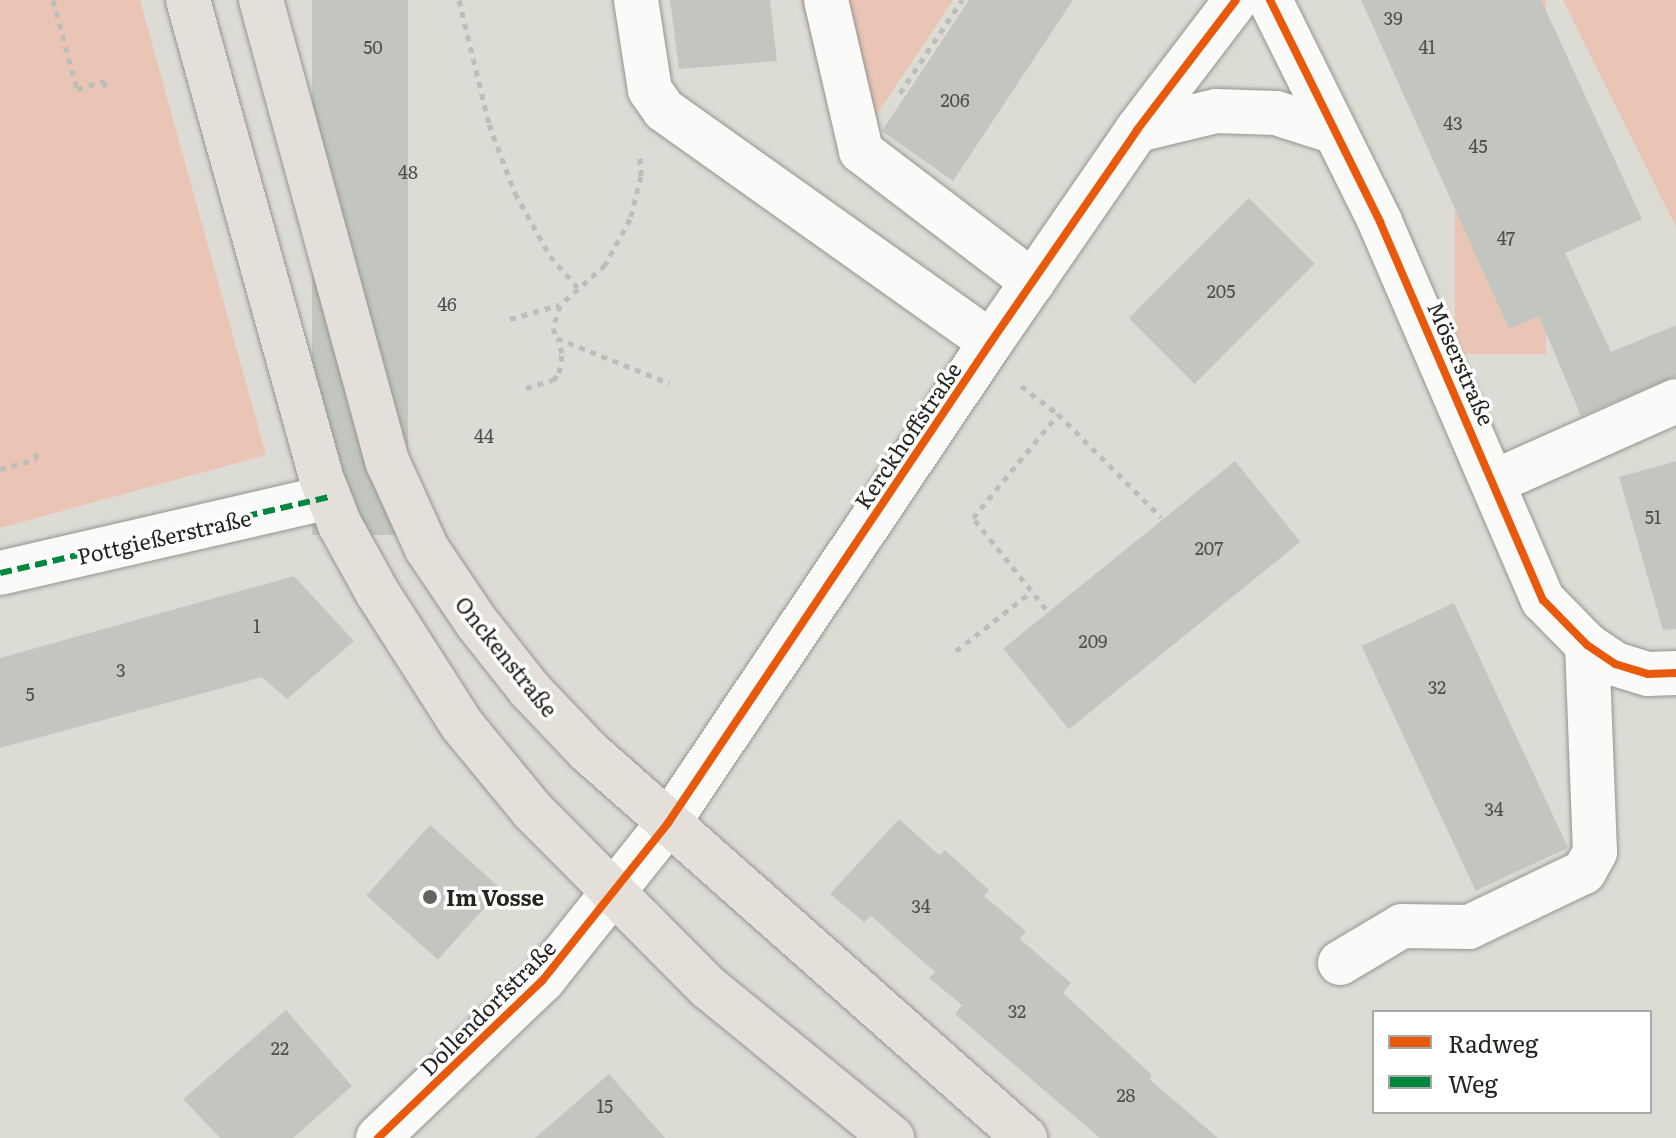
<!DOCTYPE html>
<html>
<head>
<meta charset="utf-8">
<style>
  body { margin:0 }
  #map { position:relative; width:1676px; height:1138px; overflow:hidden; background:#dcdcd5; font-family:Literata,serif }
  div>[style] { position:absolute }
  .green>* { inset:0; background:#eac5b6; transform-origin:0 0 }
  .building>* { inset:0; background:#c3c5c0; transform-origin:0 0 }
  .path>* { height:5px; margin-top:-2.5px; transform-origin:0; background:repeating-linear-gradient(90deg,#bdbdba 0 6px,transparent 0 12px) }
  .roads { filter:drop-shadow(0 0 2px #959590) drop-shadow(0 0 2px #959590) }
  .minor>* { height:44px; margin:-22px; padding:0 22px; transform-origin:22px; border-radius:22px; background:#fafaf9 }
  .major>* { height:44px; margin:-22px; padding:0 22px; transform-origin:22px; border-radius:22px; background:#e4e0d9 }
  .quiet>* { height:6px; margin-top:-3px; transform-origin:0; background:repeating-linear-gradient(90deg,#00873e 0 12px,transparent 0 18px) }
  .cycleway>* { height:8px; margin:-4px; padding:0 4px; transform-origin:4px; border-radius:4px; background:#e8590c }
  .dots>* { width:22px; height:22px; translate:-50% -50%; box-sizing:border-box; border:4px solid #fff; border-radius:50% }
  span { translate:-50% -50%; white-space:nowrap; text-align:center; line-height:1.15; -webkit-text-stroke:7px #fff; paint-order:stroke }
  .number-label { font-size:18px; color:#4f504a }
  .number-label span { -webkit-text-stroke-width:0 }
  .street-label { font-size:22px; color:#252520 }
  .poi-label { font-size:22px; color:#252520; font-weight:700 }
  .left { translate:0 -50%; text-align:left }
  .legend { position:absolute; left:1372px; top:1010px; width:280px; height:104px; box-sizing:border-box; background:#fff; border:2px solid #a8a8a6; margin:0; padding:10px 14px; list-style:none; font-size:24px; color:#252520 }
  .legend li { display:flex; align-items:center; gap:16px; height:40px }
  .legend b { width:40px; border:2px solid #a8a8a6 }
</style>
</head>
<body>
<div id="map">
  <div class="green">
    <div style="clip-path:polygon(0 0,140px 0,266px 455px,0 528px)"></div>
    <div style="clip-path:polygon(801px 0,953px 0,843px 165px)"></div>
    <div style="left:1455px;top:0;width:91px;height:354px"></div>
    <div style="clip-path:polygon(1563px 0,1676px 0,1676px 227px)"></div>
  </div>
  <div class="building">
    <div style="left:312px;top:0;width:96px;height:535px"></div>
    <div style="clip-path:polygon(670px 0,770px 0,777px 61px,679px 69px)"></div>
    <div style="clip-path:polygon(969px 0,1073px 0,953px 181px,882px 131px)"></div>
    <div style="clip-path:polygon(1361px 0,1541px 0,1642px 219px,1565px 253px,1611px 352px,1676px 325px,1676px 376px,1581px 416px,1539px 316px,1509px 329px)"></div>
    <div style="left:1249px;top:198px;width:93px;height:170px;rotate:45deg"></div>
    <div style="left:1235px;top:461px;width:104px;height:298px;rotate:51deg"></div>
    <div style="clip-path:polygon(1676px 461px,1676px 629px,1663px 630px,1619px 477px)"></div>
    <div style="clip-path:polygon(294px 576px,354px 641px,287px 699px,262px 677px,0 748px,0 658px)"></div>
    <div style="left:1454px;top:603px;width:270px;height:102px;rotate:65deg"></div>
    <div style="clip-path:polygon(899px 819px,939px 855px,945px 850px,989px 890px,984px 896px,1026px 931px,1020px 939px,1071px 983px,1063px 993px,1152px 1075px,1149px 1079px,1218px 1138px,1100px 1138px,955px 1014px,962px 1005px,929px 978px,935px 972px,871px 916px,864px 922px,830px 894px)"></div>
    <div style="left:430px;top:825px;width:96px;height:95px;rotate:42deg"></div>
    <div style="clip-path:polygon(286px 1010px,352px 1086px,293px 1138px,220px 1138px,183px 1099px)"></div>
    <div style="clip-path:polygon(609px 1074px,665px 1138px,535px 1138px)"></div>
  </div>
  <div class="path">
    <div style="left:53px;top:0;width:92px;rotate:74.9deg"></div>
    <div style="left:77px;top:89px;width:28px;rotate:-17deg"></div>
    <div style="left:104px;top:81px;width:10px;rotate:79deg"></div>
    <div style="left:459px;top:0;width:128px;rotate:76.4deg"></div>
    <div style="left:489px;top:124px;width:74px;rotate:69.4deg"></div>
    <div style="left:515px;top:193px;width:72px;rotate:60.9deg"></div>
    <div style="left:550px;top:256px;width:43px;rotate:48.8deg"></div>
    <div style="left:900px;top:93px;width:112px;rotate:-56.3deg"></div>
    <div style="left:640px;top:158px;width:18px;rotate:87deg"></div>
    <div style="left:641px;top:176px;width:44px;rotate:104.3deg"></div>
    <div style="left:630px;top:219px;width:52px;rotate:118.5deg"></div>
    <div style="left:605px;top:265px;width:60px;rotate:138.4deg"></div>
    <div style="left:560px;top:305px;width:24px;rotate:107deg"></div>
    <div style="left:553px;top:328px;width:11px;rotate:68deg"></div>
    <div style="left:557px;top:338px;width:121px;rotate:21.9deg"></div>
    <div style="left:510px;top:319px;width:51px;rotate:-15.9deg"></div>
    <div style="left:1021px;top:386px;width:46px;rotate:37.1deg"></div>
    <div style="left:1058px;top:414px;width:146px;rotate:45deg"></div>
    <div style="left:526px;top:388px;width:28px;rotate:-17deg"></div>
    <div style="left:553px;top:380px;width:9px;rotate:-49deg"></div>
    <div style="left:559px;top:373px;width:20px;rotate:-81deg"></div>
    <div style="left:562px;top:353px;width:15px;rotate:-106deg"></div>
    <div style="left:0;top:469px;width:38px;rotate:-15deg"></div>
    <div style="left:37px;top:459px;width:9px;rotate:-103deg"></div>
    <div style="left:1046px;top:609px;width:117px;rotate:-128.7deg"></div>
    <div style="left:973px;top:518px;width:134px;rotate:-50.7deg"></div>
    <div style="left:956px;top:651px;width:95px;rotate:-38.2deg"></div>
  </div>
  <div class="roads">
    <div class="minor">
      <div style="left:636px;top:0;width:91px;rotate:81.2deg"></div>
      <div style="left:650px;top:90px;width:24px;rotate:55deg"></div>
      <div style="left:664px;top:110px;width:401px;rotate:35.4deg"></div>
      <div style="left:826px;top:0;width:155px;rotate:76.9deg"></div>
      <div style="left:861px;top:151px;width:216px;rotate:37.3deg"></div>
      <div style="left:1270px;top:0;width:248px;rotate:63.6deg"></div>
      <div style="left:1380px;top:222px;width:412px;rotate:66.7deg"></div>
      <div style="left:1543px;top:600px;width:63px;rotate:45.6deg"></div>
      <div style="left:1587px;top:645px;width:34px;rotate:34deg"></div>
      <div style="left:1615px;top:664px;width:34px;rotate:17deg"></div>
      <div style="left:1648px;top:674px;width:28px;rotate:-2deg"></div>
      <div style="left:1137px;top:130px;width:81px;rotate:-13.5deg"></div>
      <div style="left:1216px;top:111px;width:60px;rotate:1.9deg"></div>
      <div style="left:1276px;top:113px;width:59px;rotate:17.8deg"></div>
      <div style="left:1494px;top:482px;width:199px;rotate:-24deg"></div>
      <div style="left:0;top:573px;width:337px;rotate:-13deg"></div>
      <div style="left:1340px;top:963px;width:72px;rotate:-30.8deg"></div>
      <div style="left:1402px;top:926px;width:67px;rotate:0.9deg"></div>
      <div style="left:1469px;top:927px;width:127px;rotate:-25.6deg"></div>
      <div style="left:1584px;top:872px;width:23px;rotate:-61deg"></div>
      <div style="left:1595px;top:852px;width:207px;rotate:-92.2deg"></div>
      <div style="left:378px;top:1138px;width:227px;rotate:-43.8deg"></div>
      <div style="left:542px;top:981px;width:202px;rotate:-51.4deg"></div>
      <div style="left:668px;top:823px;width:579px;rotate:-56.12deg"></div>
      <div style="left:991px;top:342px;width:257px;rotate:-55.4deg"></div>
      <div style="left:1137px;top:130px;width:163px;rotate:-52.7deg"></div>
    </div>
    <div class="major">
      <div style="left:188px;top:0;width:495px;rotate:74.4deg"></div>
      <div style="left:321px;top:477px;width:52px;rotate:68.4deg"></div>
      <div style="left:340px;top:525px;width:77px;rotate:61.1deg"></div>
      <div style="left:377px;top:592px;width:158px;rotate:57.4deg"></div>
      <div style="left:462px;top:725px;width:110px;rotate:50.5deg"></div>
      <div style="left:532px;top:810px;width:251px;rotate:45.2deg"></div>
      <div style="left:709px;top:988px;width:237px;rotate:39.3deg"></div>
      <div style="left:261px;top:0;width:480px;rotate:74.7deg"></div>
      <div style="left:388px;top:463px;width:94px;rotate:65.6deg"></div>
      <div style="left:427px;top:549px;width:89px;rotate:56deg"></div>
      <div style="left:477px;top:623px;width:85px;rotate:51.7deg"></div>
      <div style="left:530px;top:690px;width:84px;rotate:46.4deg"></div>
      <div style="left:588px;top:751px;width:584px;rotate:41.53deg"></div>
    </div>
  </div>
  <div class="quiet">
    <div style="left:0;top:573px;width:337px;rotate:-13deg"></div>
  </div>
  <div class="cycleway">
    <div style="left:1270px;top:0;width:248px;rotate:63.6deg"></div>
    <div style="left:1380px;top:222px;width:412px;rotate:66.7deg"></div>
    <div style="left:1543px;top:600px;width:63px;rotate:45.6deg"></div>
    <div style="left:1587px;top:645px;width:34px;rotate:34deg"></div>
    <div style="left:1615px;top:664px;width:34px;rotate:17deg"></div>
    <div style="left:1648px;top:674px;width:28px;rotate:-2deg"></div>
    <div style="left:378px;top:1138px;width:227px;rotate:-43.8deg"></div>
    <div style="left:542px;top:981px;width:202px;rotate:-51.4deg"></div>
    <div style="left:668px;top:823px;width:579px;rotate:-56.12deg"></div>
    <div style="left:991px;top:342px;width:257px;rotate:-55.4deg"></div>
    <div style="left:1137px;top:130px;width:163px;rotate:-52.7deg"></div>
  </div>
  <div class="dots">
    <div style="left:430px;top:897px;background:#65655f"></div>
  </div>
  <div class="number-label">
    <span style="left:1393px;top:18px">39</span>
    <span style="left:373px;top:47px">50</span>
    <span style="left:1427px;top:47px">41</span>
    <span style="left:955px;top:100px">206</span>
    <span style="left:1453px;top:123px">43</span>
    <span style="left:1478px;top:146px">45</span>
    <span style="left:408px;top:172px">48</span>
    <span style="left:1506px;top:238px">47</span>
    <span style="left:1221px;top:291px">205</span>
    <span style="left:447px;top:304px">46</span>
    <span style="left:484px;top:436px">44</span>
    <span style="left:1653px;top:517px">51</span>
    <span style="left:1209px;top:548px">207</span>
    <span style="left:257px;top:626px">1</span>
    <span style="left:1093px;top:641px">209</span>
    <span style="left:121px;top:670px">3</span>
    <span style="left:1437px;top:687px">32</span>
    <span style="left:30px;top:694px">5</span>
    <span style="left:1494px;top:809px">34</span>
    <span style="left:921px;top:906px">34</span>
    <span style="left:1017px;top:1011px">32</span>
    <span style="left:280px;top:1048px">22</span>
    <span style="left:1126px;top:1095px">28</span>
    <span style="left:605px;top:1106px">15</span>
  </div>
  <div class="street-label">
    <span style="left:1462px;top:363px;rotate:66deg">Möserstraße</span>
    <span style="left:907px;top:435px;rotate:-56deg">Kerckhoffstraße</span>
    <span style="left:164px;top:536px;rotate:-13deg">Pottgießerstraße</span>
    <span style="left:507px;top:656px;rotate:51deg">Onckenstraße</span>
    <span style="left:487px;top:1007px;rotate:-45deg">Dollendorfstraße</span>
  </div>
  <div class="poi-label">
    <span class="left" style="left:446px;top:897px">Im Vosse</span>
  </div>
  <ul class="legend">
  <li><b style="height:10px;background:#e8590c"></b>Radweg</li>
  <li><b style="height:10px;background:#00873e"></b>Weg</li>
  </ul>
</div>
</body>
</html>
